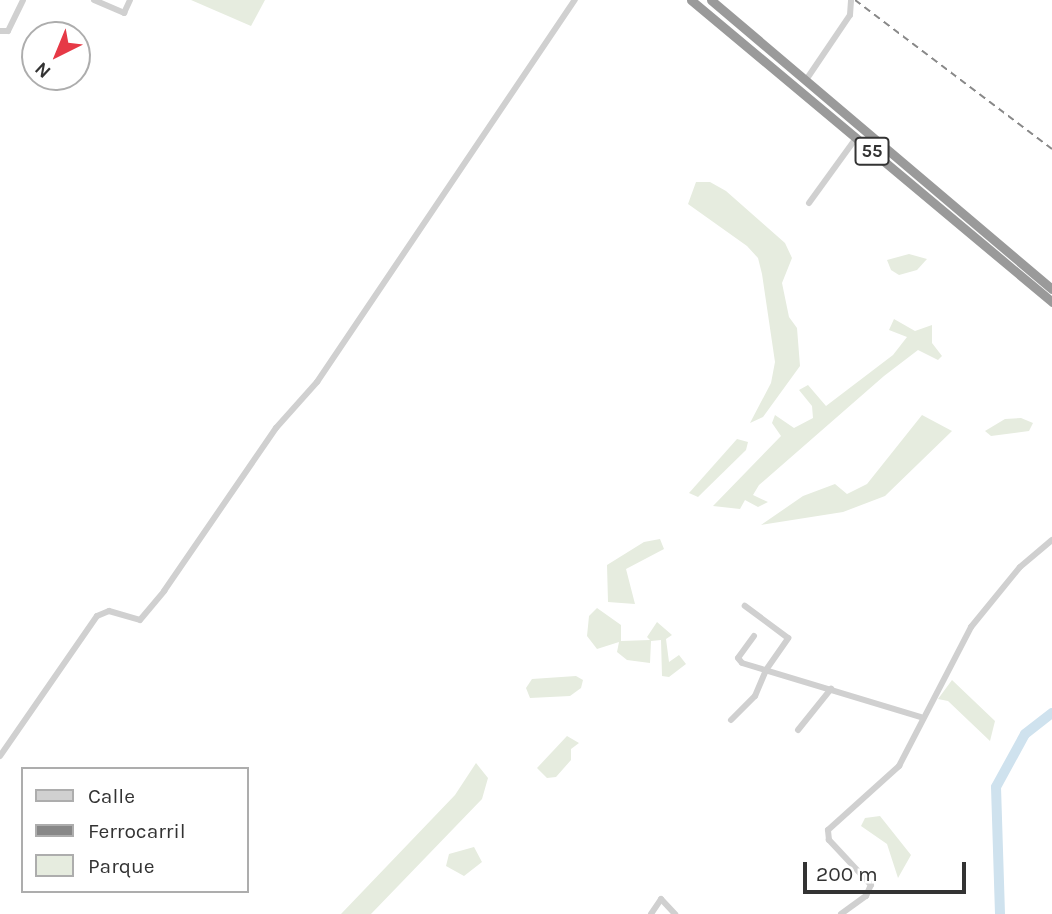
<!DOCTYPE html>
<html>
<head>
<meta charset="utf-8">
<style>
  body { margin:0 }
  #map { position:relative; width:1052px; height:914px; overflow:hidden; background:#fff; font-family:Karla,sans-serif }
  div>[style] { position:absolute }
  .green>* { inset:0; background:#e6ecdf }
  .river>* { height:10px; margin:-5px; padding:0 5px; transform-origin:5px; border-radius:5px; background:#cfe2ee }
  .minor>* { height:6px; margin:-3px; padding:0 3px; transform-origin:3px; border-radius:3px; background:#d0d0d0 }
  .highway>* { height:9px; margin:-4.5px; padding:0 4.5px; transform-origin:4.5px; border-radius:4.5px; background:#9a9a9a }
  .rail>* { height:2px; margin-top:-1px; transform-origin:0; background:repeating-linear-gradient(90deg,#888 0 7px,transparent 0 12px) }
  span { translate:-50% -50%; white-space:nowrap; text-align:center; line-height:1.15; -webkit-text-stroke:7px #fff; paint-order:stroke }
  .shield-label span { padding:2px 5px; background:#fff; border:2px solid; border-radius:5px; -webkit-text-stroke-width:0 }
  .shield-label { font-size:18px; color:#333; font-weight:700 }
  .legend { position:absolute; left:21px; top:767px; width:228px; height:126px; box-sizing:border-box; background:#fff; border:2px solid #adadad; margin:0; padding:9px 12px; list-style:none; font-size:21px; color:#333 }
  .legend li { display:flex; align-items:center; gap:14px; height:35px }
  .legend b { width:35px; border:2px solid #adadad }
  .north { position:absolute; left:21px; top:21px; width:70px; height:70px; box-sizing:border-box; background:#fff; border:2px solid #adadad; border-radius:50%; rotate:223deg; font-size:19px; font-weight:700; line-height:28px; text-align:center; color:#333 }
  .north::after { content:''; display:block; margin:auto; width:24px; height:32px; background:#e63946; clip-path:polygon(50% 0,100% 100%,50% 72%,0 100%) }
  .scale { position:absolute; left:803px; top:862px; width:163px; height:32px; box-sizing:border-box; border:4px solid #333; border-top:0; padding-left:9px; font-size:21px; line-height:24px; white-space:nowrap; color:#333; -webkit-text-stroke:5px #fff; paint-order:stroke }
</style>
</head>
<body>
<div id="map">
  <div class="green">
    <div style="clip-path:polygon(191px 0,265px 0,251px 26px)"></div>
    <div style="clip-path:polygon(696px 182px,710px 182px,726px 191px,785px 243px,792px 258px,782px 283px,789px 317px,797px 328px,800px 366px,763px 417px,750px 423px,771px 383px,775px 362px,762px 274px,758px 258px,747px 246px,688px 204px)"></div>
    <div style="clip-path:polygon(909px 254px,927px 259px,917px 270px,899px 275px,891px 270px,887px 260px)"></div>
    <div style="clip-path:polygon(894px 319px,915px 331px,932px 325px,932px 343px,942px 356px,938px 360px,918px 350px,884px 376px,759px 485px,753px 495px,768px 502px,758px 507px,745px 500px,740px 509px,713px 506px,781px 436px,772px 423px,775px 415px,794px 428px,813px 418px,812px 406px,799px 390px,808px 385px,826px 406px,893px 355px,907px 337px,889px 330px)"></div>
    <div style="clip-path:polygon(922px 415px,952px 431px,885px 496px,843px 512px,761px 525px,803px 496px,835px 484px,847px 494px,867px 484px)"></div>
    <div style="clip-path:polygon(1021px 418px,1033px 423px,1029px 431px,991px 436px,985px 431px,1005px 419px)"></div>
    <div style="clip-path:polygon(737px 439px,748px 442px,746px 450px,698px 497px,689px 493px)"></div>
    <div style="clip-path:polygon(660px 539px,664px 549px,626px 569px,635px 604px,608px 602px,607px 565px,644px 542px)"></div>
    <div style="clip-path:polygon(597px 608px,621px 625px,621px 641px,650px 640px,647px 637px,657px 622px,672px 635px,666px 639px,669px 662px,679px 655px,686px 664px,669px 677px,662px 676px,661px 640px,651px 641px,650px 663px,627px 660px,617px 652px,619px 642px,597px 649px,587px 636px,589px 616px)"></div>
    <div style="clip-path:polygon(576px 676px,583px 680px,581px 688px,570px 696px,530px 698px,526px 688px,532px 679px)"></div>
    <div style="clip-path:polygon(952px 680px,995px 721px,990px 741px,948px 701px,938px 699px)"></div>
    <div style="clip-path:polygon(567px 736px,579px 743px,571px 749px,571px 760px,556px 777px,547px 778px,537px 768px)"></div>
    <div style="clip-path:polygon(476px 763px,488px 778px,482px 799px,371px 914px,341px 914px,455px 795px)"></div>
    <div style="clip-path:polygon(880px 816px,911px 855px,898px 878px,887px 844px,861px 826px,865px 818px)"></div>
    <div style="clip-path:polygon(474px 847px,482px 862px,464px 876px,446px 866px,449px 854px)"></div>
  </div>
  <div class="river">
    <div style="left:1000px;top:914px;width:127px;rotate:-91.8deg"></div>
    <div style="left:996px;top:787px;width:60px;rotate:-61.3deg"></div>
    <div style="left:1025px;top:734px;width:34px;rotate:-38deg"></div>
  </div>
  <div class="minor">
    <div style="left:94px;top:0;width:33px;rotate:23deg"></div>
    <div style="left:124px;top:13px;width:14px;rotate:-65deg"></div>
    <div style="left:0;top:31px;width:8px"></div>
    <div style="left:8px;top:31px;width:34px;rotate:-64deg"></div>
    <div style="left:806px;top:80px;width:78px;rotate:-55.9deg"></div>
    <div style="left:850px;top:15px;width:15px;rotate:-86deg"></div>
    <div style="left:809px;top:203px;width:80px;rotate:-54.1deg"></div>
    <div style="left:754px;top:636px;width:27px;rotate:126deg"></div>
    <div style="left:738px;top:658px;width:6px;rotate:51deg"></div>
    <div style="left:742px;top:663px;width:187px;rotate:16.8deg"></div>
    <div style="left:731px;top:720px;width:34px;rotate:-45deg"></div>
    <div style="left:755px;top:696px;width:28px;rotate:-67deg"></div>
    <div style="left:766px;top:670px;width:39px;rotate:-55deg"></div>
    <div style="left:788px;top:638px;width:54px;rotate:-143.3deg"></div>
    <div style="left:798px;top:730px;width:53px;rotate:-51.2deg"></div>
    <div style="left:0;top:756px;width:170px;rotate:-55.3deg"></div>
    <div style="left:97px;top:616px;width:13px;rotate:-23deg"></div>
    <div style="left:109px;top:611px;width:32px;rotate:16deg"></div>
    <div style="left:140px;top:620px;width:38px;rotate:-50deg"></div>
    <div style="left:164px;top:591px;width:198px;rotate:-55.5deg"></div>
    <div style="left:276px;top:428px;width:62px;rotate:-48.3deg"></div>
    <div style="left:317px;top:382px;width:461px;rotate:-56deg"></div>
    <div style="left:651px;top:914px;width:18px;rotate:-56deg"></div>
    <div style="left:661px;top:899px;width:21px;rotate:47deg"></div>
    <div style="left:841px;top:914px;width:31px;rotate:-36deg"></div>
    <div style="left:866px;top:896px;width:12px;rotate:-66deg"></div>
    <div style="left:871px;top:885px;width:62px;rotate:-133deg"></div>
    <div style="left:829px;top:840px;width:10px;rotate:-96deg"></div>
    <div style="left:828px;top:830px;width:96px;rotate:-42deg"></div>
    <div style="left:899px;top:766px;width:157px;rotate:-62.6deg"></div>
    <div style="left:971px;top:627px;width:77px;rotate:-50.8deg"></div>
    <div style="left:1020px;top:567px;width:42px;rotate:-40.2deg"></div>
  </div>
  <div class="highway">
    <div style="left:691px;top:0;width:471px;rotate:39.9deg"></div>
    <div style="left:711px;top:0;width:447px;rotate:40.3deg"></div>
  </div>
  <div class="rail">
    <div style="left:855px;top:0;width:247px;rotate:37.1deg"></div>
  </div>
  <div class="shield-label">
    <span style="left:872px;top:151px">55</span>
  </div>
  <ul class="legend">
  <li><b style="height:9px;background:#d0d0d0"></b>Calle</li>
  <li><b style="height:9px;background:#888"></b>Ferrocarril</li>
  <li><b style="height:19px;background:#e6ecdf"></b>Parque</li>
  </ul>
  <div class="north">N</div>
  <div class="scale">200 m</div>
</div>
</body>
</html>
